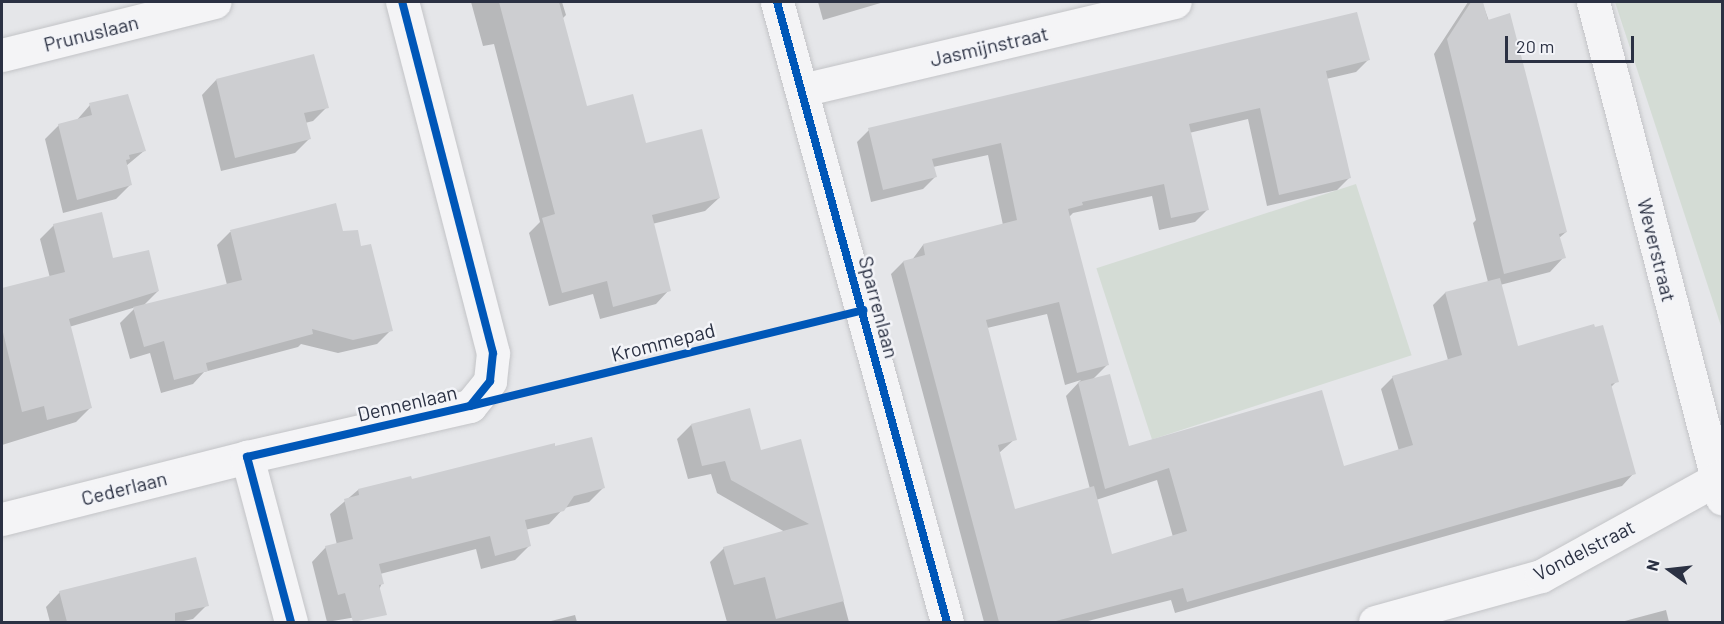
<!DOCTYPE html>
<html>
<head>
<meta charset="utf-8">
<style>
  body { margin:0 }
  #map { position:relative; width:1724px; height:624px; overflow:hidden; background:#e5e6e9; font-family:Barlow,sans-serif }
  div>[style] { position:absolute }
  .green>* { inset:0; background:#d4dcd5; transform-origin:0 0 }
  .shadow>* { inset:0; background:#0003 }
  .building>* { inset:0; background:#cdced1 }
  .roads { filter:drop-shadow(0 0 2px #c3c4c7) drop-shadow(0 0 2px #c3c4c7) }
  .street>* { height:33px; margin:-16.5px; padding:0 16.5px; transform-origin:16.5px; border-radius:16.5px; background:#f4f4f6 }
  .cycleway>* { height:8px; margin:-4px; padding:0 4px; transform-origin:4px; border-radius:4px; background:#0057b8 }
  span { translate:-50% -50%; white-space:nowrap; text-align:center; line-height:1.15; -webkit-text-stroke:5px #f3f4f8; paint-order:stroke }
  .street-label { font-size:20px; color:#2b3143 }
  .frame { position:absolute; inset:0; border:3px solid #2b3143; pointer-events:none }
  .north { position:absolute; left:1640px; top:540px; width:60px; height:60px; -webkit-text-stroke:4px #f3f4f8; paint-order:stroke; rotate:285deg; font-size:16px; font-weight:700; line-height:24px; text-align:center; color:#2b3143 }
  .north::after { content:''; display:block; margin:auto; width:21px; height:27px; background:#2b3143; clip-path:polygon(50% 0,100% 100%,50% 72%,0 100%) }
  .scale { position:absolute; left:1505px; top:36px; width:129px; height:27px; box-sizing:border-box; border:3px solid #2b3143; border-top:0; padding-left:8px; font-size:18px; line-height:21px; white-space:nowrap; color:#2b3143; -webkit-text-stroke:4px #f3f4f8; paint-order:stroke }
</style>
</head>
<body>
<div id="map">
  <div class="green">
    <div style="clip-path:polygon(1615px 2px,1722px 2px,1722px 329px)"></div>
    <div style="left:1356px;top:184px;width:180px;height:273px;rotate:72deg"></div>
  </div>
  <div class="shadow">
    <div style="clip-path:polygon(471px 2px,562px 2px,566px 15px,562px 19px,586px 108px,645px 145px,719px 198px,705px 211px,652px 224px,669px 290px,656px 304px,600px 319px,593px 294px,549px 306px,529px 233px,540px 222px,494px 44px,483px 46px)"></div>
    <div style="clip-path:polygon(818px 2px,884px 2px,823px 20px)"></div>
    <div style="clip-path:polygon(evenodd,1468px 2px,1482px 2px,1566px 232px,1559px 238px,1564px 257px,1550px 272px,1500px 285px,1517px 347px,1617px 381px,1610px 388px,1634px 473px,1622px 486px,1175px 613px,1171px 600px,1084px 622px,984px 622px,891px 274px,903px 262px,912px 260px,923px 245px,1003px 225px,988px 155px,933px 167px,935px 177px,923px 189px,871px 202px,857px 142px,869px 130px,1368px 60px,1356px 72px,1326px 79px,1350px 177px,1337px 190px,1267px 206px,1248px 119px,1189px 133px,1207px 210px,1195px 222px,1159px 230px,1152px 196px,1073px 213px,1068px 218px,1107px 365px,1092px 380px,1128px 448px,1343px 468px,1399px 451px,1381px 389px,1393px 377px,1448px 360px,1433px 305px,1445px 293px,1488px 282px,1473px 223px,1476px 220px,1434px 54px,1468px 2px,1047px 314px,1065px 385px,1081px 380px,1066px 396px,1090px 489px,1014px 511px,999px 453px,1015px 439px,987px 328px,1047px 314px,1468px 2px,1157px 480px,1173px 537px,1111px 556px,1096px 500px,1157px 480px)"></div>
    <div style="clip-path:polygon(216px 80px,327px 107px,313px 121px,305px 123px,309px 139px,295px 153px,221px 171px,202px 95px)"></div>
    <div style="clip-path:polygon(90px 105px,144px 151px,126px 166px,130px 185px,116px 199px,63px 213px,45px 139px,59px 125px,76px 121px)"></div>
    <div style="clip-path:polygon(54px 225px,112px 260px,158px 291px,142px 307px,227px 285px,217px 245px,230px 232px,341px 232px,360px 248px,391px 330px,377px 344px,338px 353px,301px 344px,298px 347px,204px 372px,193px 384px,161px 393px,150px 353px,130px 359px,120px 323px,136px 307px,69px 327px,90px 408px,76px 422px,2px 445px,2px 290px,50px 278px,40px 239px)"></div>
    <div style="clip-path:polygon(691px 425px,760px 452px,800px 440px,849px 622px,727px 622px,710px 562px,724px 548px,785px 532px,717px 493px,711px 474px,688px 479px,677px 439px)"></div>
    <div style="clip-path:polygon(411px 481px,603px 488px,589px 502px,564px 508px,549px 524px,525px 530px,529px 546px,515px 560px,481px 569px,476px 549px,380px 574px,382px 583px,368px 615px,327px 622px,312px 562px,326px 547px,337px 545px,330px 514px,358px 490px)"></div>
    <div style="clip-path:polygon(60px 592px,207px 605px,193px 619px,179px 622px,50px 622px,46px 607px)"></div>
    <div style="clip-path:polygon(1666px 610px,1669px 622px,1621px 622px)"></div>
    <div style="clip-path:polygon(575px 615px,577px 622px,547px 622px)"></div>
  </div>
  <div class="building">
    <div style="clip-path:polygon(499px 2px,559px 2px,587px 106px,633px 94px,646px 143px,702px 129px,720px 198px,652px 215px,671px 291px,613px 307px,607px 281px,562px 293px,542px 218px,555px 214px)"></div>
    <div style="clip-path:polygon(1471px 2px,1483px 2px,1488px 20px,1510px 13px,1567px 232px,1559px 234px,1566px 258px,1504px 274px,1447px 39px)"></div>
    <div style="clip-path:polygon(1357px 12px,1370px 60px,1326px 71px,1351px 178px,1279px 195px,1260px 108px,1189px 124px,1209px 210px,1171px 218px,1164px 184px,1082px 202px,1083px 205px,1068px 209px,1109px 365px,1077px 373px,1059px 302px,986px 320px,1017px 440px,998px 445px,1015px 509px,1094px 486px,1112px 554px,1187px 531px,1169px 468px,1105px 489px,1078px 382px,1110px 374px,1129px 446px,1322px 390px,1344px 466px,1413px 445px,1392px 376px,1462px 355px,1445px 292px,1500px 278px,1518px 346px,1594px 324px,1595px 327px,1603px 325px,1619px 382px,1611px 384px,1636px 474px,1187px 602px,1183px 588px,1052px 622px,999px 622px,903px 261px,925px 255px,923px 244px,1017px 220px,1001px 143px,932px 159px,937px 177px,883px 190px,868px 128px)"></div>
    <div style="clip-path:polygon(314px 54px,329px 108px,304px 113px,311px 139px,235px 158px,216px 79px)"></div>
    <div style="clip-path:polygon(128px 94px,146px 151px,129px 155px,130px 159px,126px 160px,132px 185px,77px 200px,58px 124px,92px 115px,89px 103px)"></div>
    <div style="clip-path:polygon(336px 203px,343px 231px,358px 230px,361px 246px,371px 244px,393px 331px,353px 340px,312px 329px,313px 334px,206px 363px,208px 371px,174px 380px,164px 341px,144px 347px,133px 307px,242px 280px,230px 230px)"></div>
    <div style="clip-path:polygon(102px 212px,113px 258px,149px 250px,159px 291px,69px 319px,92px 408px,47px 420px,44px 406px,22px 412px,2px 328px,2px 288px,65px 272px,53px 224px)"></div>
    <div style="clip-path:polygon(750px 408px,761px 450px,801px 439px,844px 601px,776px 619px,765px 577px,734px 585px,723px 547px,809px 524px,731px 480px,725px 461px,702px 466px,691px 424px)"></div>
    <div style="clip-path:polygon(592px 437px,605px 488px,574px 496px,564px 511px,525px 520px,531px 546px,495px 556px,490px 536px,379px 564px,384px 584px,379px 585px,387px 615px,353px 622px,345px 593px,338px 595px,325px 546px,353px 539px,344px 499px,359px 495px,358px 489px,411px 476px,412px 479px,555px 443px,555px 446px)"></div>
    <div style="clip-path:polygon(196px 557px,209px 606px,175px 613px,175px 622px,67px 622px,59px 591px)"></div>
  </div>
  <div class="roads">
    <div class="street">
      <div style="left:777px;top:2px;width:643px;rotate:74.67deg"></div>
      <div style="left:1593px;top:2px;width:513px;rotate:75.42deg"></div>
      <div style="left:2px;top:55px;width:219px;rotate:-14deg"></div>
      <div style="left:802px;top:90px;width:383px;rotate:-13.3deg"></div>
      <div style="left:2px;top:519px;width:253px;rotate:-14.2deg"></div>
      <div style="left:291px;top:622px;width:171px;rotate:-104.9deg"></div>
      <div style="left:247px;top:457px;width:229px;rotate:-12.9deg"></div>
      <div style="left:470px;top:406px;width:32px;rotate:-51deg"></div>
      <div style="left:490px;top:381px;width:28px;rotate:-84deg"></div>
      <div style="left:493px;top:353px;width:363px;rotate:-104.5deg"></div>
      <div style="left:1375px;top:622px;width:172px;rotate:-15.5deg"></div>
      <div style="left:1541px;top:576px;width:207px;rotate:-28.9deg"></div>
    </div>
  </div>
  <div class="cycleway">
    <div style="left:777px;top:2px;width:643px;rotate:74.67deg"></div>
    <div style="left:470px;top:406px;width:405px;rotate:-13.7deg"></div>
    <div style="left:291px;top:622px;width:171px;rotate:-104.9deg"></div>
    <div style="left:247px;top:457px;width:229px;rotate:-12.9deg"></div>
    <div style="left:470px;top:406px;width:32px;rotate:-51deg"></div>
    <div style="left:490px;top:381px;width:28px;rotate:-84deg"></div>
    <div style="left:493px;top:353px;width:363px;rotate:-104.5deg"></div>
  </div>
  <div class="street-label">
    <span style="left:91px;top:33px;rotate:-14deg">Prunuslaan</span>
    <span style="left:989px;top:46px;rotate:-13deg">Jasmijnstraat</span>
    <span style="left:1657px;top:250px;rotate:76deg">Weverstraat</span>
    <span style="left:879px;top:307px;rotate:75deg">Sparrenlaan</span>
    <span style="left:663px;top:342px;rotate:-14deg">Krommepad</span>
    <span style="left:407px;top:403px;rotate:-13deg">Dennenlaan</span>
    <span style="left:124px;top:488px;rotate:-14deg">Cederlaan</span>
    <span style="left:1584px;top:550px;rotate:-27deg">Vondelstraat</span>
  </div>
  <div class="frame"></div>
  <div class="north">N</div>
  <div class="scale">20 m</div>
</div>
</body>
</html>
